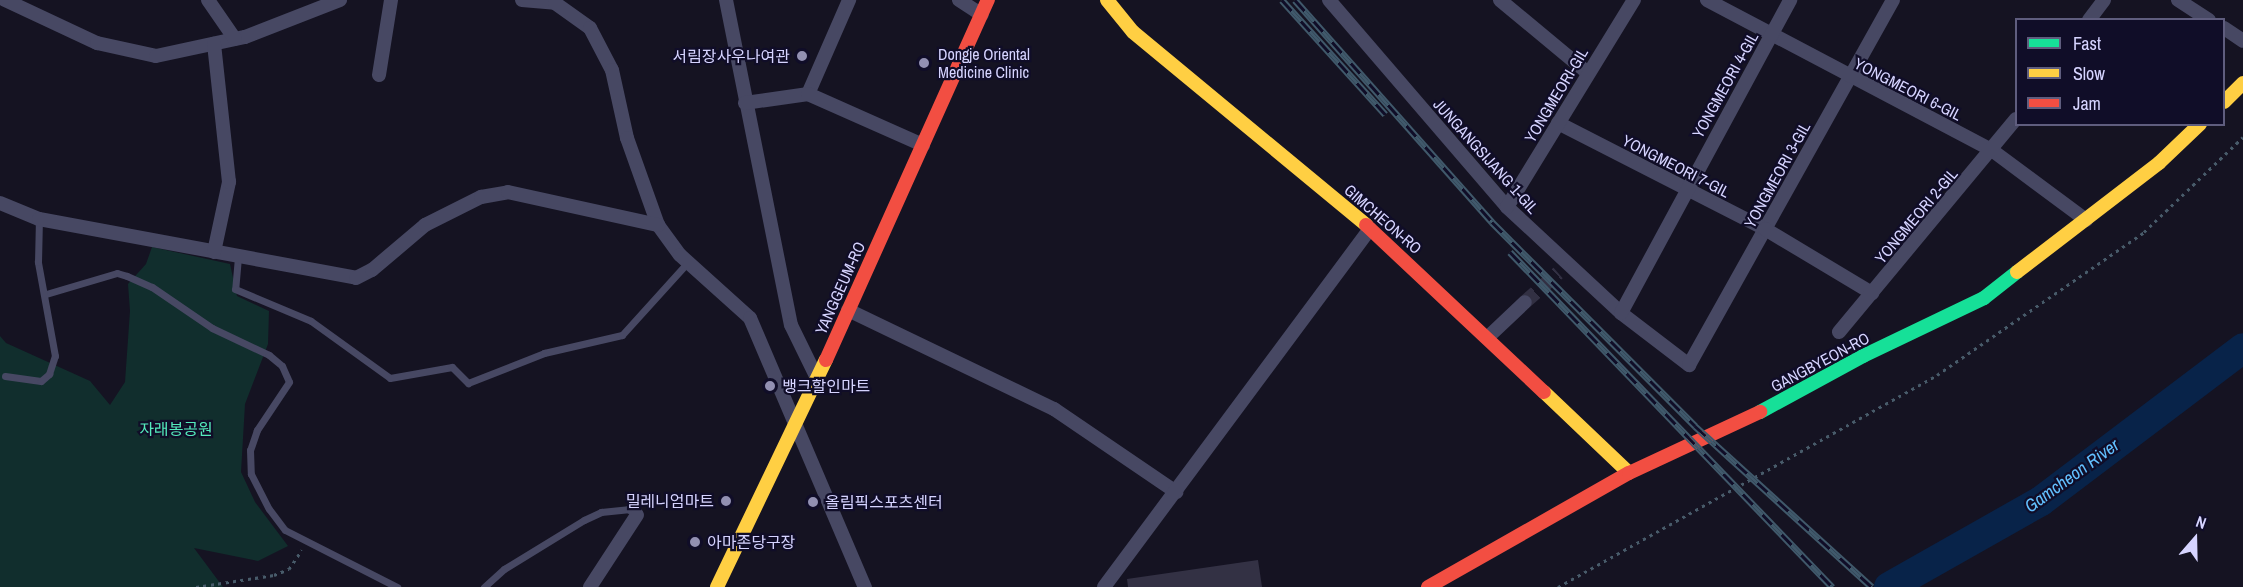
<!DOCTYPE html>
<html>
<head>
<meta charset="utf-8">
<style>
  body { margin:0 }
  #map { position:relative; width:2243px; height:587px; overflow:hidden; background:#151322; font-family:"Archivo Narrow","Noto Sans KR",sans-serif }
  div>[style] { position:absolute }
  .green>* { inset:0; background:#112e2d }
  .river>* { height:30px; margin:-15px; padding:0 15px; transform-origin:15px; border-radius:15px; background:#082349 }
  .building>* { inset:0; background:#333144 }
  .street-tunnel>* { height:14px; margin-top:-7px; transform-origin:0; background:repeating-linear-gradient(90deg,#323043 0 14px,transparent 0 21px) }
  .path>* { height:3px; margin-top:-1.5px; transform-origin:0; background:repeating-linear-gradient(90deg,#485b6a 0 3px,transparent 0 7.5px) }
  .lane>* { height:7px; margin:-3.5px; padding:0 3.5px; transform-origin:3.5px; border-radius:3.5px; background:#474863 }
  .street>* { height:14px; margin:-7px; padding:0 7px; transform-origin:7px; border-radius:7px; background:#474863 }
  .fast>* { height:14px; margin:-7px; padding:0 7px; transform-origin:7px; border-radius:7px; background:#16e098 }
  .slow>* { height:14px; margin:-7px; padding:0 7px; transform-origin:7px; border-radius:7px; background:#ffcf43 }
  .jam>* { height:14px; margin:-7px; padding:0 7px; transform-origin:7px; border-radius:7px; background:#f24e42 }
  .rail>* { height:7px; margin-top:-3.5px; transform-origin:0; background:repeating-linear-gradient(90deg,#100d28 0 14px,#40596b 0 28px); box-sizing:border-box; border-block:2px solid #40596b }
  .dots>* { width:16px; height:16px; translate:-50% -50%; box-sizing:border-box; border:3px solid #100d28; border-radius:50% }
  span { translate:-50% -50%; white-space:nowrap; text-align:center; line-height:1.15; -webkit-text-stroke:4.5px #100d28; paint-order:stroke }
  .poi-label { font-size:16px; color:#d6d4ff }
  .left { translate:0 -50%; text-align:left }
  .right { translate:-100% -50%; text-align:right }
  .street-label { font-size:16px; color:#d6d4ff }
  .park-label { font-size:16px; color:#54ebbc }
  .water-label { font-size:18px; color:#62c0ff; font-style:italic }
  .legend { position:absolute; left:2015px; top:18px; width:210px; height:108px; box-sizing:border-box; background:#100d28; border:2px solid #5f5d7e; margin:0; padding:8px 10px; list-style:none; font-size:18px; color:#d6d4ff }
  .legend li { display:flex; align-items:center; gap:12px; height:30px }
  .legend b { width:30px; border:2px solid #5f5d7e }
  .north { position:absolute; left:2165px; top:509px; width:60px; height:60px; -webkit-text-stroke:4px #100d28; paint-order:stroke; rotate:20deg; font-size:16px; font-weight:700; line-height:24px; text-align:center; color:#d6d4ff }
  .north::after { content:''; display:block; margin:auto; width:21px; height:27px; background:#d6d4ff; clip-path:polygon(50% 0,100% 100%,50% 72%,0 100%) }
</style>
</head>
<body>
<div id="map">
  <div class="green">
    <div style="clip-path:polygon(152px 247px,230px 264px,237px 296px,269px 311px,268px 344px,245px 404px,241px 472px,255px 502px,288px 546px,258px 561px,194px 548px,223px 587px,0 587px,0 336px,6px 343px,90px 381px,110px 405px,125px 382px,130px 311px,128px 284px,146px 264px)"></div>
  </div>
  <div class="river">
    <div style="left:1889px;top:587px;width:175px;rotate:-29.5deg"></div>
    <div style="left:2041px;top:501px;width:253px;rotate:-37.1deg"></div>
  </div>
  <div class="building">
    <div style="clip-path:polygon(1258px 560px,1262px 587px,1128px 587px,1127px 579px)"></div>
  </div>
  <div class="street-tunnel">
    <div style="left:1525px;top:302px;width:44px;rotate:-41.3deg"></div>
  </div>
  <div class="path">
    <div style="left:196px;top:587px;width:79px;rotate:-8.7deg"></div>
    <div style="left:274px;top:575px;width:16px;rotate:-22deg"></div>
    <div style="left:289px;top:569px;width:23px;rotate:-56deg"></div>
    <div style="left:1558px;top:587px;width:434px;rotate:-29.2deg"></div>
    <div style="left:1937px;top:375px;width:252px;rotate:-34.6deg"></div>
    <div style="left:2144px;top:232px;width:137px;rotate:-43.8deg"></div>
  </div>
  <div class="lane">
    <div style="left:238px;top:257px;width:32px;rotate:95deg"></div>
    <div style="left:235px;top:289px;width:82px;rotate:22.8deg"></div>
    <div style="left:311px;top:321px;width:97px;rotate:35.8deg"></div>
    <div style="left:390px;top:378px;width:63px;rotate:-10.1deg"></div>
    <div style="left:452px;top:367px;width:23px;rotate:45deg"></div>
    <div style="left:468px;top:383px;width:82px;rotate:-21.5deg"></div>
    <div style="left:544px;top:353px;width:80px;rotate:-13deg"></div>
    <div style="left:622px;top:335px;width:98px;rotate:-47.9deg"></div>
    <div style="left:46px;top:294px;width:74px;rotate:-16.5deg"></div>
    <div style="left:117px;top:273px;width:10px;rotate:17deg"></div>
    <div style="left:127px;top:276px;width:27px;rotate:24deg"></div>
    <div style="left:152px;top:287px;width:73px;rotate:34.3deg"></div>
    <div style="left:212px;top:328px;width:63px;rotate:25.3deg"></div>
    <div style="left:269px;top:355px;width:17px;rotate:40deg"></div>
    <div style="left:282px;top:366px;width:17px;rotate:66deg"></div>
    <div style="left:289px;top:382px;width:58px;rotate:123.7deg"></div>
    <div style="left:257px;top:430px;width:21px;rotate:109deg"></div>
    <div style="left:250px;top:450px;width:24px;rotate:88deg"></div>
    <div style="left:251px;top:474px;width:39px;rotate:63deg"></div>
    <div style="left:269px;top:509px;width:26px;rotate:53deg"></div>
    <div style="left:285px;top:530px;width:126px;rotate:27deg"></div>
    <div style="left:5px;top:376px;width:36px;rotate:8deg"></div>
    <div style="left:41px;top:381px;width:11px;rotate:-41deg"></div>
    <div style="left:49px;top:374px;width:19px;rotate:-72deg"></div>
    <div style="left:55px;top:356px;width:96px;rotate:-100.3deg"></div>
    <div style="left:38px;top:262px;width:43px;rotate:-88.7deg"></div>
    <div style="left:484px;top:587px;width:27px;rotate:-42deg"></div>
    <div style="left:504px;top:569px;width:94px;rotate:-31.5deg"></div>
    <div style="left:584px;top:520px;width:19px;rotate:-25deg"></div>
    <div style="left:601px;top:512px;width:27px;rotate:-6deg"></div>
    <div style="left:628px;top:509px;width:11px;rotate:34deg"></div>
  </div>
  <div class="street">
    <div style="left:5px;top:0;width:102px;rotate:25.1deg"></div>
    <div style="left:97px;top:43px;width:60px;rotate:12.4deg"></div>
    <div style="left:156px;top:56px;width:91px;rotate:-12.1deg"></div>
    <div style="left:245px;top:37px;width:102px;rotate:-21.3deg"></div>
    <div style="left:208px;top:0;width:47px;rotate:55.3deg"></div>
    <div style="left:522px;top:0;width:33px;rotate:5deg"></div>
    <div style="left:555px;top:3px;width:43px;rotate:35.5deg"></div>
    <div style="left:590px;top:28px;width:47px;rotate:62.4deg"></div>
    <div style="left:612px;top:70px;width:70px;rotate:77.6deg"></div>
    <div style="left:627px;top:138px;width:92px;rotate:70.4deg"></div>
    <div style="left:658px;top:225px;width:37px;rotate:54deg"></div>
    <div style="left:680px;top:255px;width:94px;rotate:42deg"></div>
    <div style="left:750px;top:318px;width:293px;rotate:66.9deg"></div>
    <div style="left:726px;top:0;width:331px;rotate:78.7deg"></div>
    <div style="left:791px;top:325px;width:59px;rotate:63.9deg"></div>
    <div style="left:959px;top:0;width:27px;rotate:33deg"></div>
    <div style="left:1329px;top:0;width:273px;rotate:49.3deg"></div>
    <div style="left:1507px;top:207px;width:156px;rotate:42.9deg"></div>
    <div style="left:1621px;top:313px;width:86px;rotate:37.4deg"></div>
    <div style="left:1689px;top:365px;width:418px;rotate:-60.8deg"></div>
    <div style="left:1500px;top:0;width:114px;rotate:39.7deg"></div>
    <div style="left:1707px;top:0;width:323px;rotate:27.8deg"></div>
    <div style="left:1993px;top:151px;width:116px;rotate:36.6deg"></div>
    <div style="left:2178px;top:0;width:37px;rotate:33deg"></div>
    <div style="left:2089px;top:20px;width:25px;rotate:-53deg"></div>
    <div style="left:2224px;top:28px;width:23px;rotate:34deg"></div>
    <div style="left:379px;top:75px;width:76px;rotate:-80.9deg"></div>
    <div style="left:808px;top:94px;width:103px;rotate:-66.4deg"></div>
    <div style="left:745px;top:103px;width:64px;rotate:-8.1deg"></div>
    <div style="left:808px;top:94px;width:126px;rotate:23.9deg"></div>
    <div style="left:1558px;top:123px;width:233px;rotate:27.1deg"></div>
    <div style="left:1765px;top:229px;width:125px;rotate:30.9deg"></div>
    <div style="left:0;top:203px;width:42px;rotate:22.3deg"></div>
    <div style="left:39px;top:219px;width:322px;rotate:10.5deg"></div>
    <div style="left:356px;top:278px;width:18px;rotate:-27deg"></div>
    <div style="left:372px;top:270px;width:70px;rotate:-40.3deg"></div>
    <div style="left:425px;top:225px;width:63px;rotate:-26.6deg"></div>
    <div style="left:481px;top:197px;width:27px;rotate:-10deg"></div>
    <div style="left:508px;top:192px;width:154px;rotate:12.4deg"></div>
    <div style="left:1507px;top:207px;width:243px;rotate:-58.5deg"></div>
    <div style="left:214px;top:252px;width:72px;rotate:-77.9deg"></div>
    <div style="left:229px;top:182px;width:139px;rotate:-96.2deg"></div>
    <div style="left:848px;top:310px;width:229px;rotate:25.7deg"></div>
    <div style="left:1054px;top:409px;width:148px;rotate:34.2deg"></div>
    <div style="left:1621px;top:313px;width:356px;rotate:-61.6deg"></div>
    <div style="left:1839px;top:332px;width:277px;rotate:-50.3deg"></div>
    <div style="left:1487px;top:338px;width:52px;rotate:-43.5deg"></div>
    <div style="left:590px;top:587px;width:86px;rotate:-56.9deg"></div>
    <div style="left:1104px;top:587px;width:446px;rotate:-53.4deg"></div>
  </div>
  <div class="fast">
    <div style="left:1760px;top:412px;width:117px;rotate:-28.5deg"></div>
    <div style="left:1863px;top:356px;width:134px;rotate:-25.6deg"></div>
    <div style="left:1984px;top:298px;width:42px;rotate:-38.2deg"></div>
  </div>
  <div class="slow">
    <div style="left:1107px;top:0;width:41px;rotate:50.9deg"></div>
    <div style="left:1133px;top:32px;width:303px;rotate:39.6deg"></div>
    <div style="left:2224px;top:102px;width:27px;rotate:-45deg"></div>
    <div style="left:2017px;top:272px;width:179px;rotate:-37.5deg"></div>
    <div style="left:2159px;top:163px;width:57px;rotate:-43.6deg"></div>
    <div style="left:1544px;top:392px;width:117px;rotate:43.6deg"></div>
    <div style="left:717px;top:587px;width:252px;rotate:-64.4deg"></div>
  </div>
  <div class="jam">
    <div style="left:1366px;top:225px;width:244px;rotate:43.2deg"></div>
    <div style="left:826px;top:360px;width:395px;rotate:-65.8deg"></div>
    <div style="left:1428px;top:587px;width:231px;rotate:-29.6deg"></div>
    <div style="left:1629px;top:473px;width:145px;rotate:-25deg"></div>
  </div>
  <div class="rail">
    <div style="left:1282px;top:0;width:154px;rotate:47.9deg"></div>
    <div style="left:1295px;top:0;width:297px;rotate:48.4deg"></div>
    <div style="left:1492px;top:222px;width:288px;rotate:45.1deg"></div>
    <div style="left:1695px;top:426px;width:239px;rotate:42.3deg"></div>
    <div style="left:1510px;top:252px;width:465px;rotate:46.1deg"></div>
  </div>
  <div class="dots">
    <div style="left:802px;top:56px;background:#9290b2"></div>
    <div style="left:924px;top:63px;background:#9290b2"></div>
    <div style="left:770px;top:386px;background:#9290b2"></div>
    <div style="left:726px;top:501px;background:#9290b2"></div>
    <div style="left:813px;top:502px;background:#9290b2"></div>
    <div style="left:695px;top:542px;background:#9290b2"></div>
  </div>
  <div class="poi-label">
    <span class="left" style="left:938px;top:63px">Dongje Oriental<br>Medicine Clinic</span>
    <span class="right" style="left:790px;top:56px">서림장사우나여관</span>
    <span class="left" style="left:782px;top:386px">뱅크할인마트</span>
    <span class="right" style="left:714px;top:501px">밀레니엄마트</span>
    <span class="left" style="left:825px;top:502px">올림픽스포츠센터</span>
    <span class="left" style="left:707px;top:542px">아마존당구장</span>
  </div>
  <div class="street-label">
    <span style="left:1725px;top:85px;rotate:-61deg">YONGMEORI 4-GIL</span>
    <span style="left:1908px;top:89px;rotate:27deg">YONGMEORI 6-GIL</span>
    <span style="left:1556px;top:95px;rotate:-59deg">YONGMEORI-GIL</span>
    <span style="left:1486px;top:156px;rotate:48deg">JUNGANGSIJANG 1-GIL</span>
    <span style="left:1676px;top:166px;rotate:27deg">YONGMEORI 7-GIL</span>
    <span style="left:1777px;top:175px;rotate:-61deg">YONGMEORI 3-GIL</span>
    <span style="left:1916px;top:216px;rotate:-50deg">YONGMEORI 2-GIL</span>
    <span style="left:1383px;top:219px;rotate:41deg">GIMCHEON-RO</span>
    <span style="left:840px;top:288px;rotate:-66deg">YANGGEUM-RO</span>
    <span style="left:1820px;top:362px;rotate:-28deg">GANGBYEON-RO</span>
  </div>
  <div class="park-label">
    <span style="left:176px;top:429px">자래봉공원</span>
  </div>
  <div class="water-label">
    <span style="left:2072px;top:476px;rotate:-36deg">Gamcheon River</span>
  </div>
  <ul class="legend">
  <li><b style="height:8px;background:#16e098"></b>Fast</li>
  <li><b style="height:8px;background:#ffcf43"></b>Slow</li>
  <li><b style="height:8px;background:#f24e42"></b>Jam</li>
  </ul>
  <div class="north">N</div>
</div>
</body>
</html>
